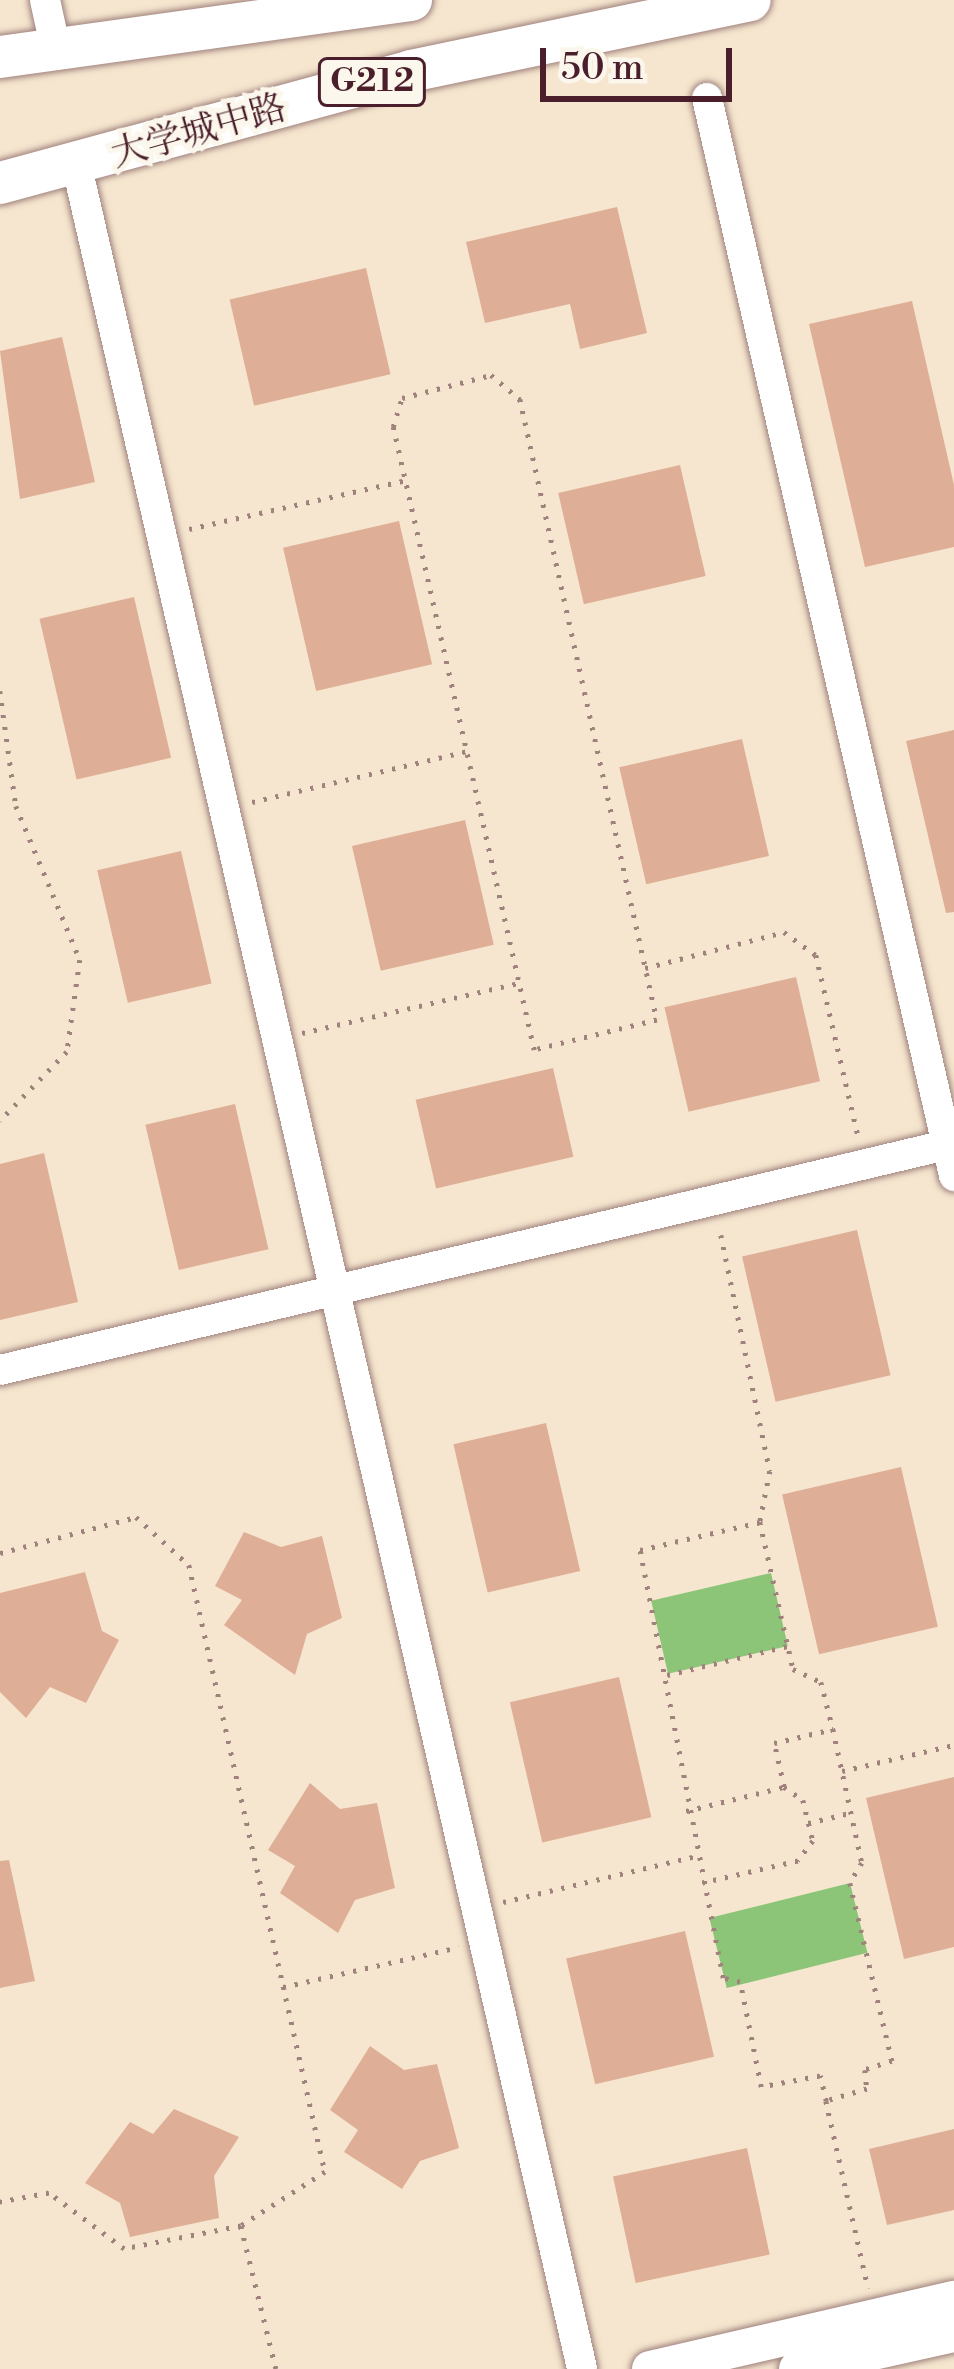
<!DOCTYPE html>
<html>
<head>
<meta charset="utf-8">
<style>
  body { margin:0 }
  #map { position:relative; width:954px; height:2369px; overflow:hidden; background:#f6e6cf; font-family:"Libre Bodoni","Noto Serif SC",serif }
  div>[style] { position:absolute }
  .green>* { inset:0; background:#8cc578; transform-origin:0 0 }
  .building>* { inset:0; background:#deaf96; transform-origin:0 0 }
  .path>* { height:4.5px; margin-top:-2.25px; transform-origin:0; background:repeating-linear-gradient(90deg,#a0827d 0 3px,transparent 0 12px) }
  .roads { filter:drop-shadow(0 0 3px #a0827d) drop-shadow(0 0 3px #a0827d) }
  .minor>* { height:30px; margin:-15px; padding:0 15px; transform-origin:15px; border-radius:15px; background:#fff }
  .major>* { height:36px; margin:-18px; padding:0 18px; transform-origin:18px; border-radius:18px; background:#fff }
  .highway>* { height:42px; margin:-21px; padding:0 21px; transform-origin:21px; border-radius:21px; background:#fff }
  span { translate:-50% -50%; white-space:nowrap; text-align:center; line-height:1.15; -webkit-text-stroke:10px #fbf7ec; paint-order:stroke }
  .shield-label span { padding:3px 9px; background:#fbf7ec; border:3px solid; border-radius:9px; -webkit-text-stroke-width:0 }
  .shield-label { font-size:33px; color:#4a1f2b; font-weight:700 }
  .street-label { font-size:36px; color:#4a1f2b }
  .scale { position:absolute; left:540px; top:48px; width:192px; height:54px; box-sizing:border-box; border:6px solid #4a1f2b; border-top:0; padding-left:15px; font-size:36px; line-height:42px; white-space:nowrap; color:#4a1f2b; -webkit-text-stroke:9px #fbf7ec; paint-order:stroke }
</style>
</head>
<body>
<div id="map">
  <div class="green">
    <div style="left:771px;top:1573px;width:75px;height:123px;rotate:77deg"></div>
    <div style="left:850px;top:1883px;width:72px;height:145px;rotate:76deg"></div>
  </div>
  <div class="building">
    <div style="clip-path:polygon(617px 207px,647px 333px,580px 349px,570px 304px,485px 323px,466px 242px)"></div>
    <div style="left:366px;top:268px;width:109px;height:140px;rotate:77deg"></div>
    <div style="clip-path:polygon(912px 301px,954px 485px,954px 547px,865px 567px,809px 324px)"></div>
    <div style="clip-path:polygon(62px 337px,95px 482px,20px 499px,0 351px)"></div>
    <div style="left:680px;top:465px;width:114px;height:125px;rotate:77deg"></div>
    <div style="left:399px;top:521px;width:147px;height:119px;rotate:77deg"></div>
    <div style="left:134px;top:597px;width:165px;height:97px;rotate:77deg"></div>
    <div style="clip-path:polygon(954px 730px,954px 912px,946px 913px,906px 741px)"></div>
    <div style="left:742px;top:739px;width:120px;height:126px;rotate:77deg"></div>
    <div style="left:465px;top:820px;width:128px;height:116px;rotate:77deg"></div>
    <div style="left:181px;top:851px;width:136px;height:86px;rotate:77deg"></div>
    <div style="left:796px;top:977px;width:107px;height:135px;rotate:77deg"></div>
    <div style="left:553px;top:1068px;width:91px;height:141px;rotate:77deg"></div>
    <div style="left:235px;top:1104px;width:149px;height:92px;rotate:77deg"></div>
    <div style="clip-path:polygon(44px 1153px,78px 1302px,0 1320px,0 1164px)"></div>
    <div style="left:857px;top:1230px;width:149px;height:118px;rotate:77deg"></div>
    <div style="left:546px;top:1423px;width:152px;height:95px;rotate:77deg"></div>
    <div style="left:901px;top:1467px;width:164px;height:122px;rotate:77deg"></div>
    <div style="clip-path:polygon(244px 1532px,281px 1547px,322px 1536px,342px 1618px,307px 1634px,295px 1675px,224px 1625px,242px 1600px,215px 1586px)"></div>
    <div style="clip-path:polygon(85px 1572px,102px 1631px,119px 1640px,86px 1703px,50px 1687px,26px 1718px,0 1692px,0 1593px)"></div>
    <div style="left:619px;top:1677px;width:144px;height:112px;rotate:77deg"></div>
    <div style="clip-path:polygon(954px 1777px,954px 1947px,904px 1959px,866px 1798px)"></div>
    <div style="clip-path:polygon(310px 1783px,340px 1809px,377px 1803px,395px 1888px,355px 1900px,338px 1933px,280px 1893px,295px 1866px,268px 1850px)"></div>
    <div style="clip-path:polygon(9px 1860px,35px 1981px,0 1988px,0 1861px)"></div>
    <div style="left:685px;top:1931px;width:129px;height:122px;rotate:77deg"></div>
    <div style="clip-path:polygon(370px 2046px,404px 2070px,437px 2064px,459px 2148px,420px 2161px,402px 2189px,344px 2152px,358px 2130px,330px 2110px)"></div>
    <div style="clip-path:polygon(174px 2109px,239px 2137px,214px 2176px,219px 2218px,130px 2237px,120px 2203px,85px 2183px,130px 2122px,153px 2134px)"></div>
    <div style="clip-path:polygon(954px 2129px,954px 2210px,887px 2225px,869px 2149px)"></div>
    <div style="left:747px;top:2148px;width:109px;height:137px;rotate:78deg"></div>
  </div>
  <div class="path">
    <div style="left:491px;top:375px;width:38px;rotate:40deg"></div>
    <div style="left:520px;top:399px;width:636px;rotate:77.56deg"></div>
    <div style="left:657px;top:1020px;width:127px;rotate:166.3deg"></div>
    <div style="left:534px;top:1050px;width:639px;rotate:-102.75deg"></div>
    <div style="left:393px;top:427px;width:30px;rotate:-73deg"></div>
    <div style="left:402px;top:398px;width:92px;rotate:-14.5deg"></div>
    <div style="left:189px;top:529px;width:222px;rotate:-12.7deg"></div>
    <div style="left:0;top:691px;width:116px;rotate:82.1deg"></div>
    <div style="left:16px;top:806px;width:167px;rotate:67.4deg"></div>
    <div style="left:80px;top:960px;width:93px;rotate:98deg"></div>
    <div style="left:67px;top:1052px;width:96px;rotate:134.2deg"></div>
    <div style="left:252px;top:802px;width:222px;rotate:-13.3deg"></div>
    <div style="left:645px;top:968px;width:144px;rotate:-14.5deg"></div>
    <div style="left:784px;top:932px;width:39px;rotate:36deg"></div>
    <div style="left:816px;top:955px;width:190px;rotate:76.9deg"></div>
    <div style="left:302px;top:1033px;width:223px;rotate:-13deg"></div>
    <div style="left:721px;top:1235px;width:241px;rotate:78.3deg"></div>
    <div style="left:770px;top:1471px;width:52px;rotate:101.1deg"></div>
    <div style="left:760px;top:1522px;width:151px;rotate:77.3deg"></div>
    <div style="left:793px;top:1669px;width:31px;rotate:25deg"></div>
    <div style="left:821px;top:1682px;width:49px;rotate:75.7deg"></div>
    <div style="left:833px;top:1729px;width:137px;rotate:77.8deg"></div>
    <div style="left:862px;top:1863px;width:23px;rotate:121deg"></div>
    <div style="left:850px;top:1883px;width:183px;rotate:76.7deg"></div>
    <div style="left:892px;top:2061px;width:28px;rotate:162deg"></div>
    <div style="left:865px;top:2070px;width:19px;rotate:84deg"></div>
    <div style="left:867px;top:2089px;width:43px;rotate:163.7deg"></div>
    <div style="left:826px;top:2101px;width:26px;rotate:-103deg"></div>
    <div style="left:820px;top:2076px;width:60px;rotate:169.4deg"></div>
    <div style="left:761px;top:2087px;width:107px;rotate:-101.3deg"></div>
    <div style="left:740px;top:1982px;width:17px;rotate:-167deg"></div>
    <div style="left:723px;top:1978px;width:436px;rotate:-101deg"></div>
    <div style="left:640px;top:1550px;width:123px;rotate:-13.1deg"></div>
    <div style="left:0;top:1553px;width:141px;rotate:-14.8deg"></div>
    <div style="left:136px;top:1517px;width:72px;rotate:42.2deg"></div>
    <div style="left:189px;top:1565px;width:622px;rotate:77.37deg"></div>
    <div style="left:325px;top:2172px;width:100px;rotate:147.3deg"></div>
    <div style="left:241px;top:2226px;width:119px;rotate:168.9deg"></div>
    <div style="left:124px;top:2249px;width:94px;rotate:-143.3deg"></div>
    <div style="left:49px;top:2193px;width:50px;rotate:169.6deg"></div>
    <div style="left:667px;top:1675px;width:124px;rotate:-13.5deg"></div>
    <div style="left:842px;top:1771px;width:115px;rotate:-13.1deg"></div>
    <div style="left:784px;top:1787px;width:45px;rotate:-102.8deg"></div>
    <div style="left:774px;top:1743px;width:61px;rotate:-13.3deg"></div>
    <div style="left:686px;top:1811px;width:101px;rotate:-13.8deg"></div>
    <div style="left:784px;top:1787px;width:23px;rotate:34deg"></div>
    <div style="left:803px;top:1800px;width:42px;rotate:76.3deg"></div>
    <div style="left:813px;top:1841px;width:25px;rotate:127deg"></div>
    <div style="left:798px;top:1861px;width:98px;rotate:167deg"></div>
    <div style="left:808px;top:1823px;width:43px;rotate:-13.4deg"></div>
    <div style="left:503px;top:1902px;width:198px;rotate:-13.4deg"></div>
    <div style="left:283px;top:1987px;width:180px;rotate:-12.8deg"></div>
    <div style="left:826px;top:2101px;width:192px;rotate:77.3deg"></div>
    <div style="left:241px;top:2226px;width:147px;rotate:76.2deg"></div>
  </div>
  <div class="roads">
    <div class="minor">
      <div style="left:45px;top:0;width:47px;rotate:77.7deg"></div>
      <div style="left:707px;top:98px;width:1106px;rotate:77.09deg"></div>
      <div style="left:77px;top:167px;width:2259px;rotate:77.08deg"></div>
      <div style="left:0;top:1370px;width:981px;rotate:-13.38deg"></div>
    </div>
    <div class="major">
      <div style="left:650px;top:2369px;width:312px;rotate:-13deg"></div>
      <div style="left:797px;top:2369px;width:161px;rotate:-12.6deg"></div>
    </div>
    <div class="highway">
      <div style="left:0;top:57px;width:415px;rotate:-7.9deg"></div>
      <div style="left:0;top:183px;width:426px;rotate:-15.2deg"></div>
      <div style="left:411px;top:71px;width:346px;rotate:-11.8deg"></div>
    </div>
  </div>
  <div class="shield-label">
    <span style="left:372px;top:82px">G212</span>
  </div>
  <div class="street-label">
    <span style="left:199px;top:132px;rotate:-16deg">大学城中路</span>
  </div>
  <div class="scale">50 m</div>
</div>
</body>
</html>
